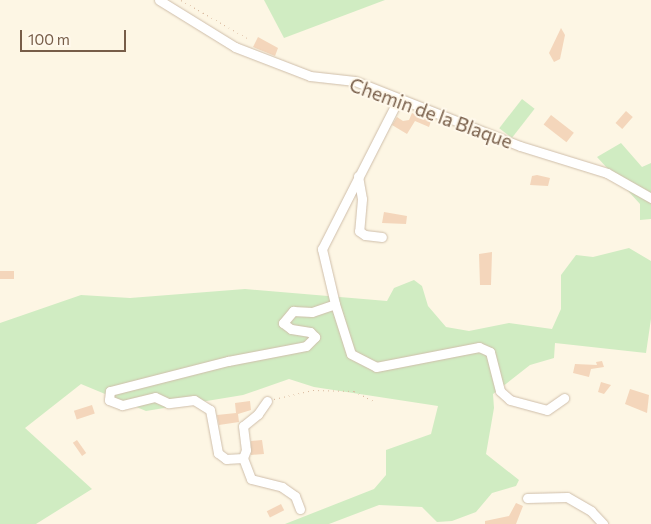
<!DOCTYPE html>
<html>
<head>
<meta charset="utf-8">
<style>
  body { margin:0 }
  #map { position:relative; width:651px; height:524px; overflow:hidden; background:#fdf6e4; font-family:Commissioner,sans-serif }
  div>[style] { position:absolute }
  .green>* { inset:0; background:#d0ecc2; transform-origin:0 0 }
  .building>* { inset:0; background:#f4d6bb; transform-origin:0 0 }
  .path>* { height:1px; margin-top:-0.5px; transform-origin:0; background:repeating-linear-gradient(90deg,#d9b99e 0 1px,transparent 0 5px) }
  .roads { filter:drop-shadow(0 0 1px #cfbeaa) drop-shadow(0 0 1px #cfbeaa) }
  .minor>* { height:9px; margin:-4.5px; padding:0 4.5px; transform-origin:4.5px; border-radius:4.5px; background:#fff }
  span { translate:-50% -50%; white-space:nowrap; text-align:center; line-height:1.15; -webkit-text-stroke:4px #fff9ec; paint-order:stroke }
  .street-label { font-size:19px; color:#775d48 }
  .scale { position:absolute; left:20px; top:30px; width:106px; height:22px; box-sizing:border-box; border:2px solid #775d48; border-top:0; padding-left:6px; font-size:15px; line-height:18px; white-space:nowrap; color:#775d48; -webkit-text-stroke:4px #fff9ec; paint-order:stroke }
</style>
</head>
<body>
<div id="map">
  <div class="green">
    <div style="clip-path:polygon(264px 0,385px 0,284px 38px)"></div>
    <div style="left:522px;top:99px;width:16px;height:37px;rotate:38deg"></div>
    <div style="clip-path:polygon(621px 143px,642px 167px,651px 163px,651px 219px,640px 220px,640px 204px,597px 157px)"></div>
    <div style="clip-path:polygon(629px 248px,651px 261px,651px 319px,646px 353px,555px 343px,554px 358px,530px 365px,493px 394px,494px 408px,486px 454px,519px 480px,516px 486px,492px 493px,476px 512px,452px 521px,437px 522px,422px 507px,379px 505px,329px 524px,285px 524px,374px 489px,386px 475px,386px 450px,431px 434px,438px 406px,314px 387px,289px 379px,243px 395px,146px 411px,81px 384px,25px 428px,92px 489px,36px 524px,0 524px,0 323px,81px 295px,130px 298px,245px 289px,387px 301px,394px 288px,414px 280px,422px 286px,428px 306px,446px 327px,469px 331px,509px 323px,552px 329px,561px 309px,561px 275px,576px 255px,593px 257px)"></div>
  </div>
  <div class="building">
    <div style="clip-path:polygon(561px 28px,565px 35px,560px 59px,554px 62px,549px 53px)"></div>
    <div style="clip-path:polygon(258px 37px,278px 48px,275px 56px,253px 47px)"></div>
    <div style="left:626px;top:111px;width:9px;height:16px;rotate:41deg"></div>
    <div style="clip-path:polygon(412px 113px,431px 121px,429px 127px,415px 121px,407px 134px,392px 125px,397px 117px,403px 121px,409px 120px)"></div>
    <div style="left:551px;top:115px;width:29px;height:12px;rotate:38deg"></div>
    <div style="clip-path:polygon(537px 175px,550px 178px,548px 186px,530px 185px,532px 176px)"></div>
    <div style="clip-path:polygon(384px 212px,407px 216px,406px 224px,382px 223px)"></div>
    <div style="clip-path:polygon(492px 252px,491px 285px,480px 285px,479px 254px)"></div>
    <div style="left:0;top:271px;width:14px;height:8px"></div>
    <div style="clip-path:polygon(602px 361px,604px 367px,591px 369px,589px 377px,573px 373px,575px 364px,597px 365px,596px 362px)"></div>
    <div style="clip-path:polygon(601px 382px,611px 385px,604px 394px,598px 392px)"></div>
    <div style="clip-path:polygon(630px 389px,649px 395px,647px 413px,625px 404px)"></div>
    <div style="clip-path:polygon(250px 401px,251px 410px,238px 414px,239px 422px,219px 425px,217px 415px,236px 413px,235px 403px)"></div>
    <div style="left:92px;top:405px;width:9px;height:19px;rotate:72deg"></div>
    <div style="left:77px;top:440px;width:16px;height:5px;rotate:55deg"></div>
    <div style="clip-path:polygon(262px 440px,264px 454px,251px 455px,251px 441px)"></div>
    <div style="clip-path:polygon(516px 503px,523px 506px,516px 524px,485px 524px,485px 521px,509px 516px)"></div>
    <div style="left:281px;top:504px;width:7px;height:16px;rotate:63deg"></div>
  </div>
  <div class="path">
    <div style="left:181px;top:0;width:76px;rotate:29.9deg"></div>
    <div style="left:274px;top:399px;width:40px;rotate:-13deg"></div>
    <div style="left:313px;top:390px;width:41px;rotate:1.4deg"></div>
    <div style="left:354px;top:391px;width:22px;rotate:27deg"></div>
  </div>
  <div class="roads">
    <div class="minor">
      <div style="left:159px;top:0;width:89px;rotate:31.7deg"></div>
      <div style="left:235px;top:47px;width:80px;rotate:21.1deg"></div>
      <div style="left:310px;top:76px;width:45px;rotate:6.3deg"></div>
      <div style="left:355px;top:81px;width:177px;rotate:21.5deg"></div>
      <div style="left:520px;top:146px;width:91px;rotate:17.2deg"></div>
      <div style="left:607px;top:173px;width:51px;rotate:29.6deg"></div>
      <div style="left:358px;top:176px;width:23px;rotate:80deg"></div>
      <div style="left:362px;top:199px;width:32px;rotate:95deg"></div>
      <div style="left:359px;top:231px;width:7px;rotate:34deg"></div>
      <div style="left:365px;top:235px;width:17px;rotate:7deg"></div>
      <div style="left:335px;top:304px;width:52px;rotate:72.3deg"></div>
      <div style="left:351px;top:354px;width:28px;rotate:27deg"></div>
      <div style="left:376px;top:367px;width:105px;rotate:-11deg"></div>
      <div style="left:479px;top:347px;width:12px;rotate:24deg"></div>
      <div style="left:490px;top:352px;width:40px;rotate:75.6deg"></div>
      <div style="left:500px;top:391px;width:13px;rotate:42deg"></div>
      <div style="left:510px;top:400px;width:38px;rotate:15deg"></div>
      <div style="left:547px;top:410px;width:21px;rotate:-35deg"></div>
      <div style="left:267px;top:401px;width:16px;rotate:125deg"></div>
      <div style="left:258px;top:414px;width:19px;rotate:141deg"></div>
      <div style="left:243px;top:426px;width:24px;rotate:83deg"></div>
      <div style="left:246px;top:450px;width:9px;rotate:111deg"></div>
      <div style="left:243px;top:458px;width:17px;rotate:177deg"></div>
      <div style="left:226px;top:459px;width:10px;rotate:-143deg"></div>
      <div style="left:218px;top:453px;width:44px;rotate:-100.5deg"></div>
      <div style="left:210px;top:410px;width:19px;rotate:-148deg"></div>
      <div style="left:194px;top:400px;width:26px;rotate:173deg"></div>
      <div style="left:168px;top:403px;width:14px;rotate:-155deg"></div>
      <div style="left:155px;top:397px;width:34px;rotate:166deg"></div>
      <div style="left:122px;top:405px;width:14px;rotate:-159deg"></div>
      <div style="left:109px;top:400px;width:9px;rotate:-84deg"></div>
      <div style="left:110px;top:391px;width:122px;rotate:-14.3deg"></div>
      <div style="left:228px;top:361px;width:79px;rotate:-10.9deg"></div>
      <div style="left:306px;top:346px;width:13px;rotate:-45deg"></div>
      <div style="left:315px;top:337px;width:7px;rotate:-135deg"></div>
      <div style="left:310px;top:332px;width:19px;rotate:-171deg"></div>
      <div style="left:291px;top:329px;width:10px;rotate:-143deg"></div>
      <div style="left:283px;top:323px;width:16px;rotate:-50deg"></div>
      <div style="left:293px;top:311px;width:19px;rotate:3deg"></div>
      <div style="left:312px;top:312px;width:24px;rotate:-19deg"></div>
      <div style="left:335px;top:304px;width:57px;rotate:-103.3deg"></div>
      <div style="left:322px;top:249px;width:169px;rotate:-63deg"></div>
      <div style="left:243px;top:458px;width:22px;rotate:69deg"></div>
      <div style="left:251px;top:479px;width:32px;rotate:14deg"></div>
      <div style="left:282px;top:487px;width:16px;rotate:35deg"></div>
      <div style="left:295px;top:496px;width:14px;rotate:69deg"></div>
      <div style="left:527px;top:498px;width:40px;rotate:-1.4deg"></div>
      <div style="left:567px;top:497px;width:28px;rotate:30deg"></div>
      <div style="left:591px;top:511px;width:18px;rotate:47deg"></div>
    </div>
  </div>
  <div class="street-label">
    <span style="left:431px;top:113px;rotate:20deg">Chemin de la Blaque</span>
  </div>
  <div class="scale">100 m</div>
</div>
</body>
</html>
